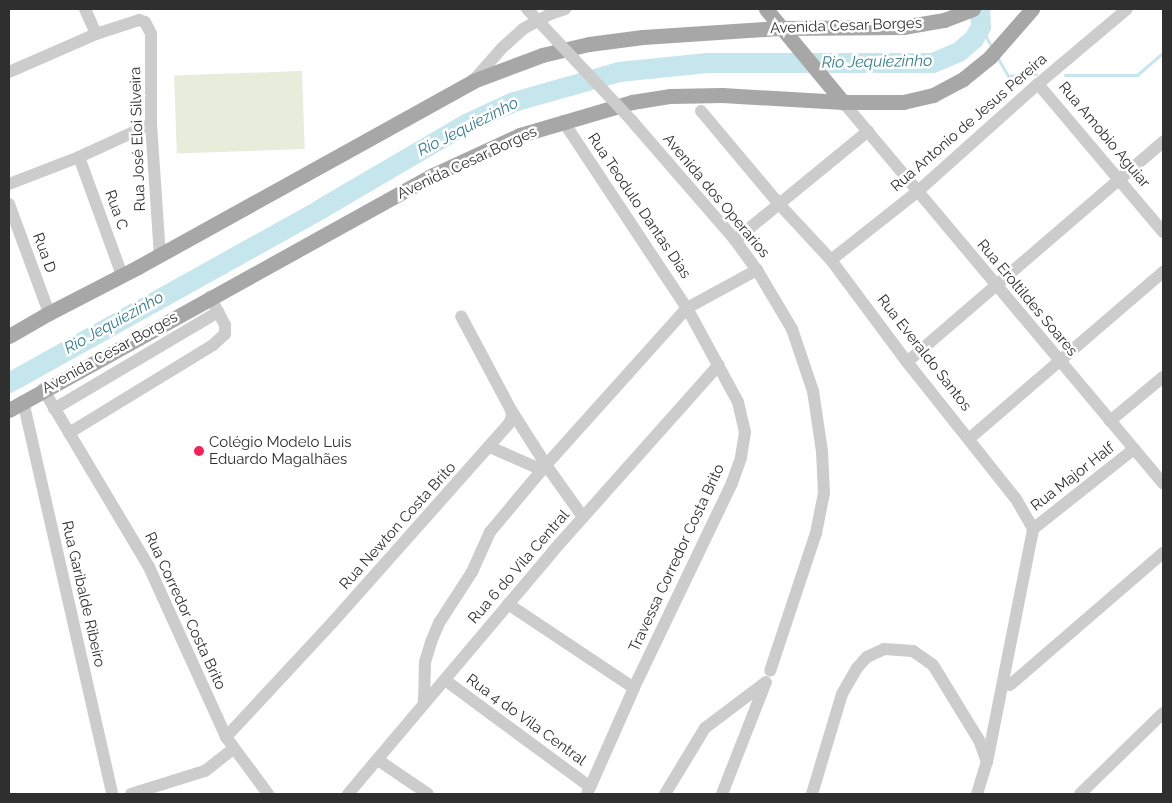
<!DOCTYPE html>
<html>
<head>
<meta charset="utf-8">
<style>
  body { margin:0 }
  #map { position:relative; width:1172px; height:803px; overflow:hidden; background:#fff; font-family:Raleway,sans-serif }
  div>[style] { position:absolute }
  .green>* { inset:0; background:#e8eddb; transform-origin:0 0 }
  .stream>* { height:3px; margin:-1.5px; padding:0 1.5px; transform-origin:1.5px; border-radius:1.5px; background:#c6e6ee }
  .river>* { height:20px; margin:-10px; padding:0 10px; transform-origin:10px; border-radius:10px; background:#c6e6ee }
  .minor>* { height:12px; margin:-6px; padding:0 6px; transform-origin:6px; border-radius:6px; background:#ccc }
  .major>* { height:15px; margin:-7.5px; padding:0 7.5px; transform-origin:7.5px; border-radius:7.5px; background:#a7a7a7 }
  .minor-bridge>* { height:12px; margin:-6px; padding:0 6px; transform-origin:6px; border-radius:6px; background:#ccc }
  .dots>* { width:14px; height:14px; translate:-50% -50%; box-sizing:border-box; border:2px solid #fff; border-radius:50% }
  span { translate:-50% -50%; white-space:nowrap; text-align:center; line-height:1.15; -webkit-text-stroke:5px #fff; paint-order:stroke }
  .street-label { font-size:15px; color:#2f2f2f }
  .poi-label { font-size:15px; color:#2f2f2f }
  .left { translate:0 -50%; text-align:left }
  .water-label { font-size:16px; color:#347e90; font-style:italic }
  .frame { position:absolute; inset:0; border:10px solid #2f2f2f; pointer-events:none }
</style>
</head>
<body>
<div id="map">
  <div class="green">
    <div style="left:302px;top:71px;width:78px;height:128px;rotate:88deg"></div>
  </div>
  <div class="stream">
    <div style="left:981px;top:27px;width:24px;rotate:62deg"></div>
    <div style="left:996px;top:55px;width:24px;rotate:60deg"></div>
    <div style="left:1008px;top:76px;width:28px;rotate:-4deg"></div>
    <div style="left:1065px;top:75px;width:72px"></div>
    <div style="left:1137px;top:75px;width:35px;rotate:-41deg"></div>
  </div>
  <div class="river">
    <div style="left:9px;top:383px;width:357px;rotate:-29.1deg"></div>
    <div style="left:321px;top:209px;width:170px;rotate:-30.3deg"></div>
    <div style="left:468px;top:123px;width:51px;rotate:-24.5deg"></div>
    <div style="left:514px;top:102px;width:109px;rotate:-15.9deg"></div>
    <div style="left:619px;top:72px;width:89px;rotate:-5.8deg"></div>
    <div style="left:708px;top:63px;width:225px"></div>
    <div style="left:933px;top:63px;width:28px;rotate:-23deg"></div>
    <div style="left:959px;top:52px;width:20px;rotate:-41deg"></div>
    <div style="left:974px;top:39px;width:14px;rotate:-60deg"></div>
    <div style="left:981px;top:27px;width:18px;rotate:-93deg"></div>
  </div>
  <div class="minor">
    <div style="left:85px;top:9px;width:27px;rotate:66deg"></div>
    <div style="left:9px;top:72px;width:95px;rotate:-23.6deg"></div>
    <div style="left:96px;top:34px;width:45px;rotate:-18deg"></div>
    <div style="left:139px;top:20px;width:6px;rotate:18deg"></div>
    <div style="left:145px;top:22px;width:13px;rotate:63deg"></div>
    <div style="left:151px;top:34px;width:90px;rotate:90deg"></div>
    <div style="left:151px;top:124px;width:131px;rotate:86.1deg"></div>
    <div style="left:473px;top:81px;width:44px;rotate:-48.7deg"></div>
    <div style="left:502px;top:48px;width:28px;rotate:-42deg"></div>
    <div style="left:523px;top:29px;width:31px;rotate:-29deg"></div>
    <div style="left:550px;top:14px;width:16px;rotate:-18deg"></div>
    <div style="left:1038px;top:84px;width:194px;rotate:49.8deg"></div>
    <div style="left:843px;top:102px;width:498px;rotate:50deg"></div>
    <div style="left:701px;top:111px;width:121px;rotate:50deg"></div>
    <div style="left:779px;top:204px;width:76px;rotate:47.1deg"></div>
    <div style="left:831px;top:260px;width:127px;rotate:53.3deg"></div>
    <div style="left:907px;top:362px;width:175px;rotate:51.5deg"></div>
    <div style="left:1016px;top:499px;width:34px;rotate:60deg"></div>
    <div style="left:563px;top:121px;width:224px;rotate:56.5deg"></div>
    <div style="left:687px;top:308px;width:107px;rotate:61.5deg"></div>
    <div style="left:738px;top:402px;width:31px;rotate:77deg"></div>
    <div style="left:745px;top:432px;width:26px;rotate:99deg"></div>
    <div style="left:741px;top:458px;width:27px;rotate:110deg"></div>
    <div style="left:732px;top:483px;width:227px;rotate:115.6deg"></div>
    <div style="left:634px;top:688px;width:116px;rotate:113.9deg"></div>
    <div style="left:632px;top:121px;width:157px;rotate:49.1deg"></div>
    <div style="left:735px;top:240px;width:37px;rotate:54deg"></div>
    <div style="left:757px;top:270px;width:69px;rotate:59.3deg"></div>
    <div style="left:792px;top:329px;width:65px;rotate:71.3deg"></div>
    <div style="left:813px;top:391px;width:61px;rotate:81.5deg"></div>
    <div style="left:822px;top:451px;width:42px;rotate:87.3deg"></div>
    <div style="left:824px;top:493px;width:41px;rotate:101.3deg"></div>
    <div style="left:816px;top:533px;width:145px;rotate:108.4deg"></div>
    <div style="left:79px;top:157px;width:126px;rotate:70deg"></div>
    <div style="left:9px;top:184px;width:75px;rotate:-21.1deg"></div>
    <div style="left:79px;top:157px;width:79px;rotate:-24.6deg"></div>
    <div style="left:9px;top:204px;width:116px;rotate:69.8deg"></div>
    <div style="left:735px;top:240px;width:172px;rotate:-39.3deg"></div>
    <div style="left:831px;top:260px;width:110px;rotate:-38.3deg"></div>
    <div style="left:917px;top:192px;width:162px;rotate:-41.8deg"></div>
    <div style="left:1038px;top:84px;width:116px;rotate:-40.1deg"></div>
    <div style="left:907px;top:362px;width:338px;rotate:-40.7deg"></div>
    <div style="left:43px;top:389px;width:207px;rotate:59.2deg"></div>
    <div style="left:149px;top:567px;width:187px;rotate:65.6deg"></div>
    <div style="left:226px;top:737px;width:71px;rotate:53.6deg"></div>
    <div style="left:23px;top:401px;width:403px;rotate:77.2deg"></div>
    <div style="left:54px;top:409px;width:191px;rotate:-30.6deg"></div>
    <div style="left:511px;top:410px;width:65px;rotate:57.5deg"></div>
    <div style="left:546px;top:465px;width:64px;rotate:54.6deg"></div>
    <div style="left:1110px;top:421px;width:69px;rotate:-39.7deg"></div>
    <div style="left:69px;top:433px;width:169px;rotate:-31.4deg"></div>
    <div style="left:213px;top:345px;width:16px;rotate:-43deg"></div>
    <div style="left:225px;top:334px;width:9px;rotate:-90deg"></div>
    <div style="left:225px;top:325px;width:32px;rotate:-118deg"></div>
    <div style="left:970px;top:438px;width:255px;rotate:-40.7deg"></div>
    <div style="left:490px;top:447px;width:57px;rotate:23.9deg"></div>
    <div style="left:1033px;top:529px;width:129px;rotate:-38.4deg"></div>
    <div style="left:508px;top:604px;width:151px;rotate:33.7deg"></div>
    <div style="left:445px;top:680px;width:179px;rotate:36.4deg"></div>
    <div style="left:1010px;top:685px;width:202px;rotate:-40.8deg"></div>
    <div style="left:424px;top:703px;width:41px;rotate:-88.6deg"></div>
    <div style="left:425px;top:662px;width:21px;rotate:-73deg"></div>
    <div style="left:431px;top:642px;width:21px;rotate:-67deg"></div>
    <div style="left:439px;top:623px;width:61px;rotate:-57.1deg"></div>
    <div style="left:472px;top:572px;width:44px;rotate:-65.8deg"></div>
    <div style="left:490px;top:532px;width:87px;rotate:-50.1deg"></div>
    <div style="left:546px;top:465px;width:211px;rotate:-48.1deg"></div>
    <div style="left:687px;top:308px;width:80px;rotate:-28.5deg"></div>
    <div style="left:226px;top:737px;width:156px;rotate:-47.1deg"></div>
    <div style="left:332px;top:623px;width:265px;rotate:-48.4deg"></div>
    <div style="left:508px;top:425px;width:9px;rotate:-63deg"></div>
    <div style="left:512px;top:417px;width:7px;rotate:-98deg"></div>
    <div style="left:511px;top:410px;width:106px;rotate:-118deg"></div>
    <div style="left:378px;top:760px;width:60px;rotate:34.2deg"></div>
    <div style="left:131px;top:794px;width:77px;rotate:-17.3deg"></div>
    <div style="left:205px;top:771px;width:36px;rotate:-38deg"></div>
    <div style="left:348px;top:794px;width:318px;rotate:-49.8deg"></div>
    <div style="left:553px;top:551px;width:249px;rotate:-48.3deg"></div>
    <div style="left:665px;top:794px;width:77px;rotate:-58.8deg"></div>
    <div style="left:705px;top:728px;width:76px;rotate:-37deg"></div>
    <div style="left:722px;top:794px;width:120px;rotate:-68.6deg"></div>
    <div style="left:812px;top:794px;width:104px;rotate:-73.3deg"></div>
    <div style="left:842px;top:694px;width:30px;rotate:-60deg"></div>
    <div style="left:857px;top:668px;width:15px;rotate:-48deg"></div>
    <div style="left:867px;top:657px;width:19px;rotate:-25deg"></div>
    <div style="left:884px;top:649px;width:29px;rotate:4deg"></div>
    <div style="left:913px;top:651px;width:24px;rotate:35deg"></div>
    <div style="left:933px;top:665px;width:88px;rotate:58.5deg"></div>
    <div style="left:979px;top:740px;width:23px;rotate:70deg"></div>
    <div style="left:977px;top:794px;width:34px;rotate:-73deg"></div>
    <div style="left:987px;top:762px;width:237px;rotate:-78.8deg"></div>
    <div style="left:1080px;top:794px;width:116px;rotate:-44.3deg"></div>
  </div>
  <div class="major">
    <div style="left:766px;top:9px;width:121px;rotate:50.4deg"></div>
    <div style="left:9px;top:336px;width:46px;rotate:-29.9deg"></div>
    <div style="left:49px;top:313px;width:100px;rotate:-27.3deg"></div>
    <div style="left:138px;top:267px;width:383px;rotate:-29deg"></div>
    <div style="left:473px;top:81px;width:74px;rotate:-20.6deg"></div>
    <div style="left:542px;top:55px;width:48px;rotate:-13.2deg"></div>
    <div style="left:589px;top:44px;width:54px;rotate:-7.4deg"></div>
    <div style="left:643px;top:37px;width:137px;rotate:-3.8deg"></div>
    <div style="left:780px;top:28px;width:123px;rotate:-0.5deg"></div>
    <div style="left:903px;top:27px;width:42px;rotate:-9.7deg"></div>
    <div style="left:944px;top:20px;width:31px;rotate:-21deg"></div>
    <div style="left:9px;top:410px;width:485px;rotate:-29deg"></div>
    <div style="left:433px;top:175px;width:96px;rotate:-24.7deg"></div>
    <div style="left:520px;top:135px;width:117px;rotate:-16.4deg"></div>
    <div style="left:632px;top:102px;width:39px;rotate:-9deg"></div>
    <div style="left:671px;top:96px;width:51px;rotate:-1.1deg"></div>
    <div style="left:722px;top:95px;width:121px;rotate:3.3deg"></div>
    <div style="left:843px;top:102px;width:60px"></div>
    <div style="left:903px;top:102px;width:31px;rotate:-13deg"></div>
    <div style="left:933px;top:95px;width:34px;rotate:-28deg"></div>
    <div style="left:963px;top:79px;width:35px;rotate:-39deg"></div>
    <div style="left:990px;top:57px;width:64px;rotate:-48.8deg"></div>
  </div>
  <div class="minor-bridge">
    <div style="left:527px;top:9px;width:154px;rotate:46.8deg"></div>
  </div>
  <div class="dots">
    <div style="left:199px;top:451px;background:#f32359"></div>
  </div>
  <div class="street-label">
    <span style="left:846px;top:26px;rotate:-2deg">Avenida Cesar Borges</span>
    <span style="left:969px;top:123px;rotate:-41deg">Rua Antonio de Jesus Pereira</span>
    <span style="left:1104px;top:135px;rotate:50deg">Rua Amobio Aguiar</span>
    <span style="left:138px;top:139px;rotate:-92deg">Rua José Eloi Silveira</span>
    <span style="left:467px;top:163px;rotate:-25deg">Avenida Cesar Borges</span>
    <span style="left:716px;top:196px;rotate:50deg">Avenida dos Operarios</span>
    <span style="left:639px;top:206px;rotate:56deg">Rua Teodulo Dantas Dias</span>
    <span style="left:116px;top:210px;rotate:70deg">Rua C</span>
    <span style="left:44px;top:253px;rotate:70deg">Rua D</span>
    <span style="left:1027px;top:298px;rotate:50deg">Rua Eroltildes Soares</span>
    <span style="left:110px;top:353px;rotate:-29deg">Avenida Cesar Borges</span>
    <span style="left:924px;top:353px;rotate:52deg">Rua Everaldo Santos</span>
    <span style="left:1073px;top:477px;rotate:-38deg">Rua Major Half</span>
    <span style="left:398px;top:526px;rotate:-48deg">Rua Newton Costa Brito</span>
    <span style="left:677px;top:558px;rotate:-65deg">Travessa Corredor Costa Brito</span>
    <span style="left:519px;top:567px;rotate:-49deg">Rua 6 do Vila Central</span>
    <span style="left:83px;top:594px;rotate:77deg">Rua Garibalde Ribeiro</span>
    <span style="left:185px;top:611px;rotate:65deg">Rua Corredor Costa Brito</span>
    <span style="left:526px;top:720px;rotate:36deg">Rua 4 do Vila Central</span>
  </div>
  <div class="poi-label">
    <span class="left" style="left:209px;top:451px">Colégio Modelo Luis<br>Eduardo Magalhães</span>
  </div>
  <div class="water-label">
    <span style="left:877px;top:62px;rotate:-1deg">Rio Jequiezinho</span>
    <span style="left:468px;top:127px;rotate:-27deg">Rio Jequiezinho</span>
    <span style="left:114px;top:323px;rotate:-29deg">Rio Jequiezinho</span>
  </div>
  <div class="frame"></div>
</div>
</body>
</html>
